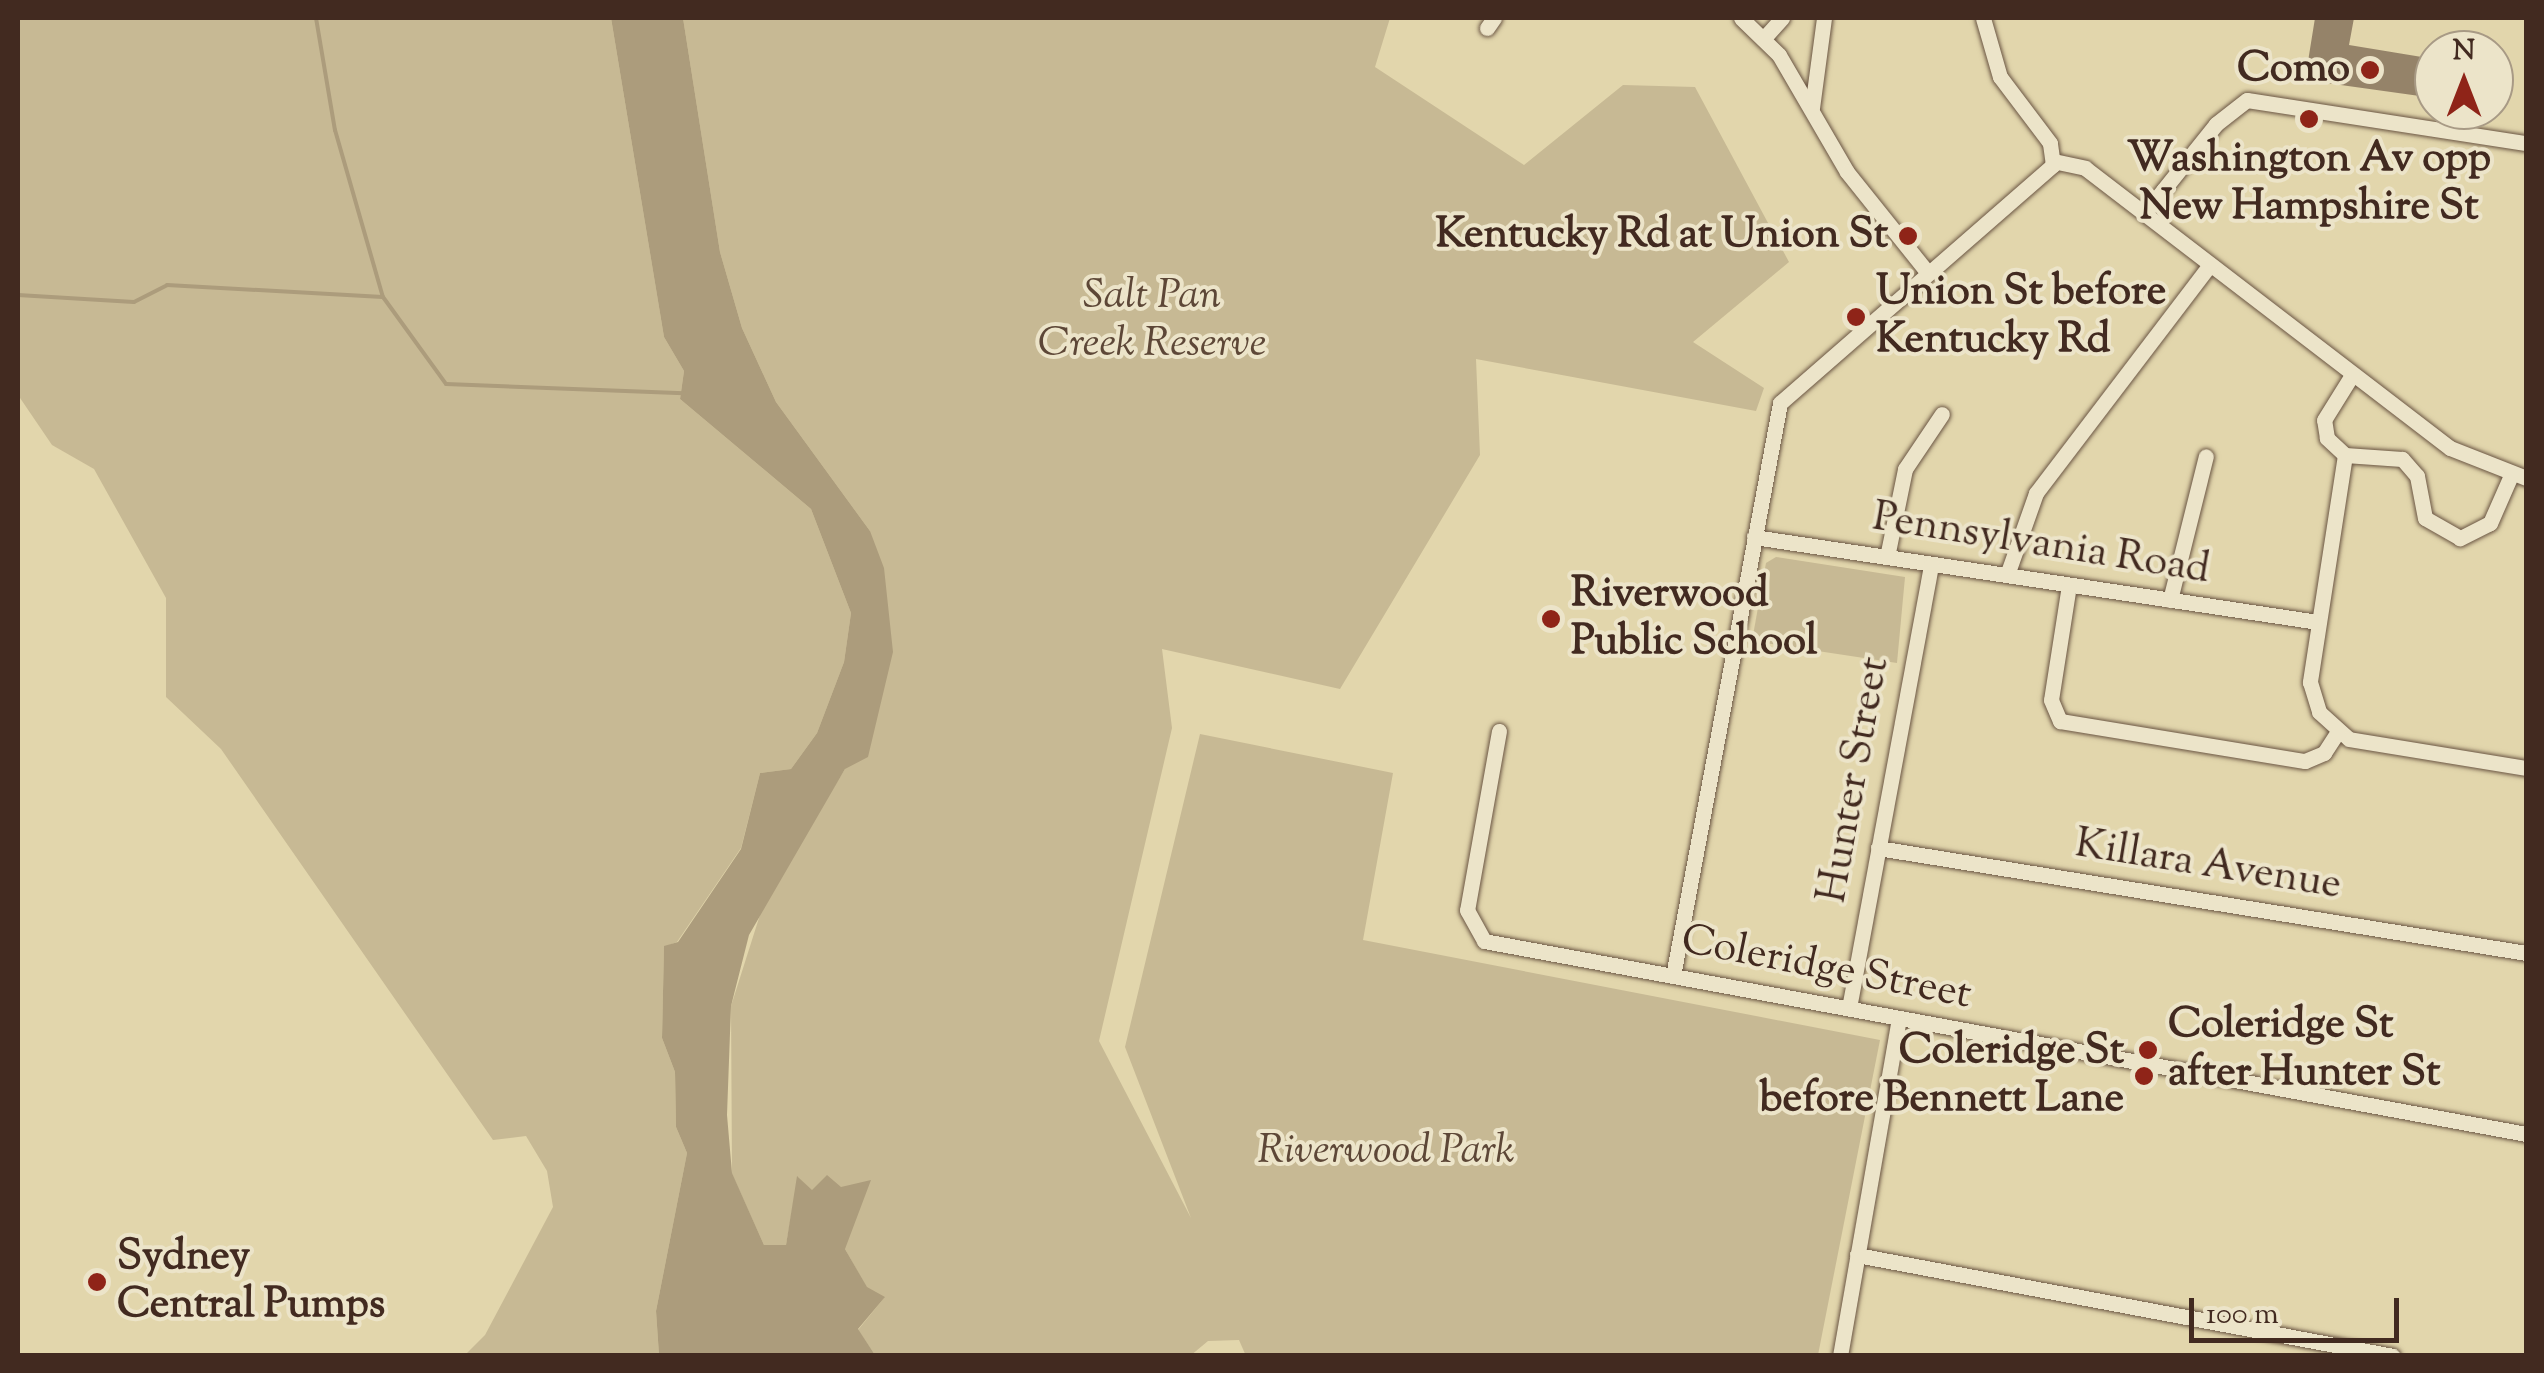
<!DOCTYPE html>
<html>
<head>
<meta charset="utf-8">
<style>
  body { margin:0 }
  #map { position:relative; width:2544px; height:1373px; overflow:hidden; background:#e2d6ac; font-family:"Sorts Mill Goudy",serif }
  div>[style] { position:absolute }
  .green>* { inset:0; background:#c7b994 }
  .water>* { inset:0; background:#ac9c7c }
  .stream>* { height:4px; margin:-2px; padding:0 2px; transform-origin:2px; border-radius:2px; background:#ac9c7c }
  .building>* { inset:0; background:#958369 }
  .roads { filter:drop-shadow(0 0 2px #6a5543) drop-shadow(0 0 2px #6a5543) }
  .minor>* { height:15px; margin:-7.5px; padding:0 7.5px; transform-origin:7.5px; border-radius:7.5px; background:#ece4c9 }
  .dots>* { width:28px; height:28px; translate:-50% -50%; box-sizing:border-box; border:5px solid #ece4c9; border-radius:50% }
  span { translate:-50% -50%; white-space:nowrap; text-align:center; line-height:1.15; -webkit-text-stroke:8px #ece4c9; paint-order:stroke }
  .poi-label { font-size:42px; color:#422a20; font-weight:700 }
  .right { translate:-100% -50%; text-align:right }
  .left { translate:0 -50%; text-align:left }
  .park-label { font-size:42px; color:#5d4737; font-style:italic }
  .street-label { font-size:42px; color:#422a20 }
  .frame { position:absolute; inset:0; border:20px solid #422a20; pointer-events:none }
  .north { position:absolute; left:2414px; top:30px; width:100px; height:100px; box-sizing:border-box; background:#ece4c9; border:2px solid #a89a85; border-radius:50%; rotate:0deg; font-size:28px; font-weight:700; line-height:40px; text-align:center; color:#422a20 }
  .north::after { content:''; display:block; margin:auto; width:35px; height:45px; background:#8f2418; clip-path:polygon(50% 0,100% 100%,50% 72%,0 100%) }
  .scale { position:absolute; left:2189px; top:1298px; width:210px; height:45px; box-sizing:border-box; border:5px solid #422a20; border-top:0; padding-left:12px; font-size:30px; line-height:35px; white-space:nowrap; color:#422a20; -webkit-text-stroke:8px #ece4c9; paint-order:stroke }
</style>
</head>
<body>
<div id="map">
  <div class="green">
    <div style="clip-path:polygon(18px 18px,611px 18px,664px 337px,684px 371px,680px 399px,811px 509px,851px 613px,844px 662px,817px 733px,791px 769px,760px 773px,741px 848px,677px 942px,664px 947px,662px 1038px,675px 1072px,676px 1127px,687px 1153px,656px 1311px,659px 1355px,465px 1355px,485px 1335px,553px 1207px,547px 1171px,526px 1136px,493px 1140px,221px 749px,166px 697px,166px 598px,94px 469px,52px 445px,18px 395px)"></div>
    <div style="clip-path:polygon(683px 18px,1390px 18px,1375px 67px,1524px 165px,1623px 85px,1695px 87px,1789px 262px,1693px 342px,1764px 388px,1756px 411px,1476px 359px,1480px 455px,1340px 689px,1162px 649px,1172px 728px,1099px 1041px,1191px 1218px,1125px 1047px,1200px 734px,1393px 773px,1363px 940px,1880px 1040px,1818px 1355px,1246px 1356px,1239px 1340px,1208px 1341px,1190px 1356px,875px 1355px,858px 1330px,884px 1298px,867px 1288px,845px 1249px,840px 1187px,812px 1191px,798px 1177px,786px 1245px,764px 1245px,732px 1174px,731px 1006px,765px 899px,845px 769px,870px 531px,776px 402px,742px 328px,720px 252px)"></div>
    <div style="clip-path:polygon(1776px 557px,1905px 577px,1897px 663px,1752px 641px,1766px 563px)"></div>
  </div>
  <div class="water">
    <div style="clip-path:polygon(611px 18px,683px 18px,720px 252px,742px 328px,776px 402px,870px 531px,884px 568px,893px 652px,868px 757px,845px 769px,749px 935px,731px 1006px,727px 1115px,732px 1173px,764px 1245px,786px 1245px,797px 1176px,812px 1190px,827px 1175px,841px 1187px,871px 1180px,845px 1249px,867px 1287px,885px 1297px,858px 1329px,875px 1355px,659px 1355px,656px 1311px,687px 1153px,676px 1127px,675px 1072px,662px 1038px,664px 946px,678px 942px,741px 849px,760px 773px,791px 769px,817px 733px,844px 662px,851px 613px,811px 509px,680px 399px,684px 371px,664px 337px)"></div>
  </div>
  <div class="stream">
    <div style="left:316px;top:18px;width:114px;rotate:80.4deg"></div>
    <div style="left:335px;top:130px;width:174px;rotate:74deg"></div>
    <div style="left:383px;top:297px;width:107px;rotate:54.1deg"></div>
    <div style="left:446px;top:384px;width:238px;rotate:2.2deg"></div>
    <div style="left:18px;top:295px;width:116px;rotate:3.5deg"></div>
    <div style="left:134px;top:302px;width:37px;rotate:-27deg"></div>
    <div style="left:167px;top:285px;width:216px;rotate:3.2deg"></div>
  </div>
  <div class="building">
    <div style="clip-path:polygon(2315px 18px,2354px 18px,2349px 45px,2434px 59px,2434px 98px,2305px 80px)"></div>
  </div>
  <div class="roads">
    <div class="minor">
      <div style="left:1741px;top:18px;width:53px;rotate:44.2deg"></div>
      <div style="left:1779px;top:55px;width:135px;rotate:59.8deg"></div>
      <div style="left:1847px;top:172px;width:129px;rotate:51.3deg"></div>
      <div style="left:1487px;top:28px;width:12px;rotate:-55deg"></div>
      <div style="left:1764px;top:38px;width:27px;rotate:-48deg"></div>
      <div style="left:1812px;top:108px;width:91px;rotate:-82.4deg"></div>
      <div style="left:2053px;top:161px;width:33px;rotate:12deg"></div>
      <div style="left:2085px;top:168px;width:460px;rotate:37.5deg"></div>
      <div style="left:2450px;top:448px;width:82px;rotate:21.5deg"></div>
      <div style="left:2144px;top:214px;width:115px;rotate:-51.3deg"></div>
      <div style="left:2216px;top:124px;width:39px;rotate:-38deg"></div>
      <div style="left:2247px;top:100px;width:282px;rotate:8.8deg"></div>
      <div style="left:2345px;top:455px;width:25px;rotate:-137deg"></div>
      <div style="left:2327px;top:438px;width:18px;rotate:-99deg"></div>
      <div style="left:2324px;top:420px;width:53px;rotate:-58.1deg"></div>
      <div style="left:2512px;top:473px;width:55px;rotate:113.7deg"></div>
      <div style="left:2490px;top:523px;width:34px;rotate:153deg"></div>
      <div style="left:2460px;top:538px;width:40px;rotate:-150.3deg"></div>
      <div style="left:2425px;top:518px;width:43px;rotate:-100.8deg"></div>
      <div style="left:2417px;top:476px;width:23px;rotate:-131deg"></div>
      <div style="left:2402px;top:459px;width:57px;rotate:-176deg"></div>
      <div style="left:2345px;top:455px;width:230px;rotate:98.8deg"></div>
      <div style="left:2310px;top:682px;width:31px;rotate:73deg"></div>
      <div style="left:2319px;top:712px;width:40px;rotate:42deg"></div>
      <div style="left:2349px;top:739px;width:179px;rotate:9.3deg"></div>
      <div style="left:1754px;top:537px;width:570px;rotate:8.57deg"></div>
      <div style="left:1887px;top:557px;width:90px;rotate:-78.4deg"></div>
      <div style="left:1905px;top:469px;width:66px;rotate:-56.1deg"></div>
      <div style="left:2007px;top:575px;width:87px;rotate:-70.5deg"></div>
      <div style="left:2036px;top:493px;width:287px;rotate:-52.7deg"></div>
      <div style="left:2069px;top:585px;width:116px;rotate:98.9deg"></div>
      <div style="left:2051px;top:700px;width:23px;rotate:67deg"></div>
      <div style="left:2060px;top:721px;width:248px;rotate:9.3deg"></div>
      <div style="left:2305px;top:761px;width:21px;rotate:-23deg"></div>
      <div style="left:2324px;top:753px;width:24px;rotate:-57deg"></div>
      <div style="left:2170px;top:600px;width:148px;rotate:-76deg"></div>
      <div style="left:1499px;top:731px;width:182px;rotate:100.1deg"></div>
      <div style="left:1467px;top:910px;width:35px;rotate:61deg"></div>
      <div style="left:1484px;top:941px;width:1060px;rotate:10.49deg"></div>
      <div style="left:1878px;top:848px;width:656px;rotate:9.2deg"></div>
      <div style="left:1673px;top:976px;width:583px;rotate:-79.42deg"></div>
      <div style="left:1780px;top:403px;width:362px;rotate:-41.1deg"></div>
      <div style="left:2053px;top:165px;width:22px;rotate:-98deg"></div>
      <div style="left:2050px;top:143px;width:83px;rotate:-127.1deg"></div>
      <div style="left:2000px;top:77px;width:61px;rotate:-106.1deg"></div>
      <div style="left:1849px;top:1008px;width:451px;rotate:-79.5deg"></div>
      <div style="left:1857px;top:1255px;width:545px;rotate:10.67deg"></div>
      <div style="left:1840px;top:1356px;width:343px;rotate:-80.1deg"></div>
    </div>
  </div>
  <div class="dots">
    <div style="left:2370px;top:70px;background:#8f2418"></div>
    <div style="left:2309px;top:119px;background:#8f2418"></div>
    <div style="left:1908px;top:236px;background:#8f2418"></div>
    <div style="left:1856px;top:317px;background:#8f2418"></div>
    <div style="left:1551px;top:619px;background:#8f2418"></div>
    <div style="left:2148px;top:1050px;background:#8f2418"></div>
    <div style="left:2144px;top:1076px;background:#8f2418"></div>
    <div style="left:97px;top:1282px;background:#8f2418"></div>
  </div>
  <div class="poi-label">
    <span class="right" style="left:2350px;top:70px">Como</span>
    <span style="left:2309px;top:184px">Washington Av opp<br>New Hampshire St</span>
    <span class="right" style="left:1888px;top:236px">Kentucky Rd at Union St</span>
    <span class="left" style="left:1876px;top:317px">Union St before<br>Kentucky Rd</span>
    <span class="left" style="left:1571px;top:619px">Riverwood<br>Public School</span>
    <span class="left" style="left:2168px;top:1050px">Coleridge St<br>after Hunter St</span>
    <span class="right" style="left:2124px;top:1076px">Coleridge St<br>before Bennett Lane</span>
    <span class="left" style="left:117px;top:1282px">Sydney<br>Central Pumps</span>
  </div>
  <div class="park-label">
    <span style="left:1152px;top:321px">Salt Pan<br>Creek Reserve</span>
    <span style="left:1386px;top:1152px">Riverwood Park</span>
  </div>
  <div class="street-label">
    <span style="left:2041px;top:545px;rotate:9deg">Pennsylvania Road</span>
    <span style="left:1855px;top:780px;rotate:-80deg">Hunter Street</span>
    <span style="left:2208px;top:866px;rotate:9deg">Killara Avenue</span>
    <span style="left:1826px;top:969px;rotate:11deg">Coleridge Street</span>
  </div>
  <div class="frame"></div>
  <div class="north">N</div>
  <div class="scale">100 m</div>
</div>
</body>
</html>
